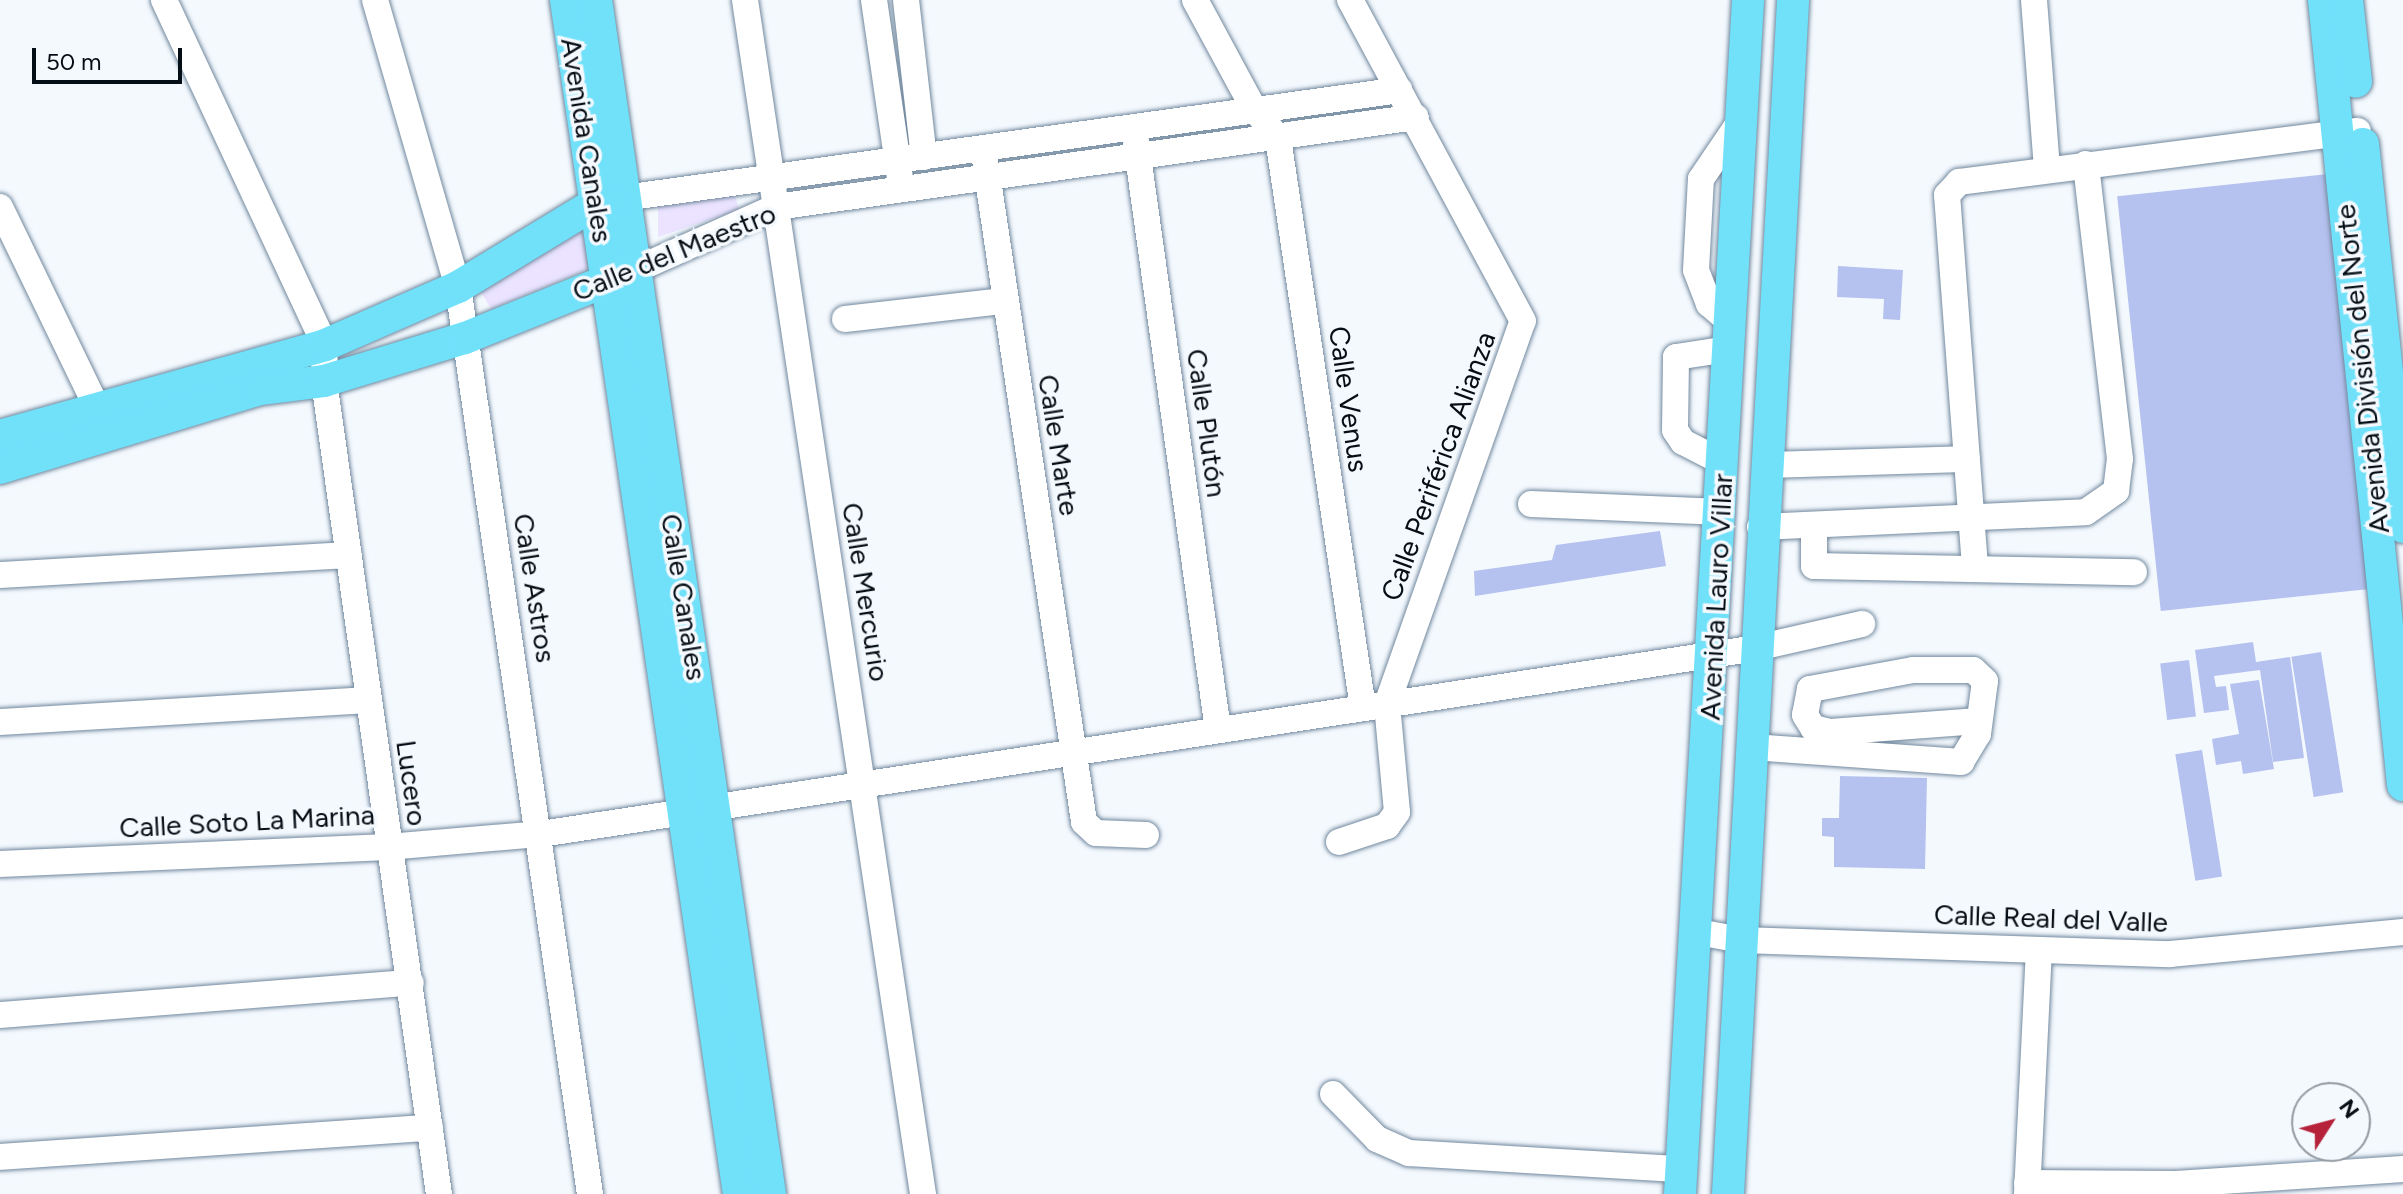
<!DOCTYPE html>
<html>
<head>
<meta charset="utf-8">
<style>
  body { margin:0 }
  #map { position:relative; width:2403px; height:1194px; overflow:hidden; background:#f4f9fe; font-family:Figtree,sans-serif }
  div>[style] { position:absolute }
  .green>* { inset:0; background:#ebe3ff }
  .building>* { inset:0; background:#b5c1ef; transform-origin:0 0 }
  .roads { filter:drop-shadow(0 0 2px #71889e) drop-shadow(0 0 2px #71889e) }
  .minor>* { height:26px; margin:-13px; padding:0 13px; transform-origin:13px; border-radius:13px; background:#fff }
  .major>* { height:32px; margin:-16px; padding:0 16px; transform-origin:16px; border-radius:16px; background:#71e1fa }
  span { translate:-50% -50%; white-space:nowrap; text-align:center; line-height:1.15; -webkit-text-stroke:7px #f4f9fe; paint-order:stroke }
  .street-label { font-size:28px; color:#060e15 }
  .north { position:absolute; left:2291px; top:1082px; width:80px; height:80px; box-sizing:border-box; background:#f4f9fe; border:2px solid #959ba1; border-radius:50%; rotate:54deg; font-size:22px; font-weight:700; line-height:32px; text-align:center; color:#060e15 }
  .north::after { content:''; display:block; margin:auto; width:28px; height:36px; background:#b5223a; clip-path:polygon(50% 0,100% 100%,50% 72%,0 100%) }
  .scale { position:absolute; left:32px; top:48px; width:150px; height:36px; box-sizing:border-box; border:4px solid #060e15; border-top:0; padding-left:10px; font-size:24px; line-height:28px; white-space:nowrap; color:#060e15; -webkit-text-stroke:6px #f4f9fe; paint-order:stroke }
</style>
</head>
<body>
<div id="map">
  <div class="green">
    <div style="clip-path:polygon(735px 195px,739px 210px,658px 237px,658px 207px)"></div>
    <div style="clip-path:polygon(586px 217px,600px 264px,491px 309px,477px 285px)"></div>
  </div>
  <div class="building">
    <div style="left:2328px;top:174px;width:417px;height:212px;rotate:84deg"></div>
    <div style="clip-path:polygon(1838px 266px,1903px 270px,1900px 320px,1883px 319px,1884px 299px,1837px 297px)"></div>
    <div style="clip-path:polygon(1660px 531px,1666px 566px,1475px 596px,1474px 571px,1552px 560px,1556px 545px)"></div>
    <div style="clip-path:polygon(2253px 642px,2256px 662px,2290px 657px,2304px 758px,2273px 762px,2260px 670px,2214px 676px,2216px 687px,2226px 686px,2229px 710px,2204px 713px,2195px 650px)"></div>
    <div style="left:2321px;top:652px;width:142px;height:30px;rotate:81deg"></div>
    <div style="left:2189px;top:660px;width:57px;height:29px;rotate:83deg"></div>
    <div style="clip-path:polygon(2259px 680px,2274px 769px,2243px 774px,2241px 761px,2216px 765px,2212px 739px,2239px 734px,2230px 684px)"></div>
    <div style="left:2202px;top:750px;width:128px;height:27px;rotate:81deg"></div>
    <div style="clip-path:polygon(1840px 776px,1927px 778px,1925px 869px,1834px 867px,1834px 837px,1822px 836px,1822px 818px,1839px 818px)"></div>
  </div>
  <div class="roads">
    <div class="minor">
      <div style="left:164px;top:0;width:381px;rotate:65deg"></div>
      <div style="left:325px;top:345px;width:36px;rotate:92deg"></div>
      <div style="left:324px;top:381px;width:821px;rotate:81.95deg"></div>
      <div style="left:375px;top:0;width:299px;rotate:73.9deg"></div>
      <div style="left:458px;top:287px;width:917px;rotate:81.72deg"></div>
      <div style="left:745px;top:0;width:1207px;rotate:81.52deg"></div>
      <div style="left:874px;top:0;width:181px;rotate:81.7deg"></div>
      <div style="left:906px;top:0;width:158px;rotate:83.5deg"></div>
      <div style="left:1195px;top:0;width:124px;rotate:61.6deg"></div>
      <div style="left:1254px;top:109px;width:38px;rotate:50deg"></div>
      <div style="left:1278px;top:138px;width:576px;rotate:81.52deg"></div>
      <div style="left:2034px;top:0;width:169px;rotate:85.6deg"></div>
      <div style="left:1136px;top:142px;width:594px;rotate:82.06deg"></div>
      <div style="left:985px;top:160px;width:669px;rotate:81.49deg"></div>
      <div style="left:1084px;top:822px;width:16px;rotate:43deg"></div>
      <div style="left:1096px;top:833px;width:50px;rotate:2.3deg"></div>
      <div style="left:624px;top:198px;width:783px;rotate:-7.92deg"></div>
      <div style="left:0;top:207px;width:241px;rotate:64.2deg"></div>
      <div style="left:635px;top:270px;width:154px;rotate:-24.1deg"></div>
      <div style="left:776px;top:207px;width:646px;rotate:-8deg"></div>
      <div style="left:845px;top:319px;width:160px;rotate:-6.5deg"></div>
      <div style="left:1730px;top:322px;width:28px;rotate:-139deg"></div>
      <div style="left:1709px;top:304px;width:36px;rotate:-111deg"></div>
      <div style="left:1696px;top:270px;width:91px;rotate:-86.9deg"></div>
      <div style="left:1701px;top:179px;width:71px;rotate:-55.9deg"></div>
      <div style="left:1724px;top:463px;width:46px;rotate:-152.9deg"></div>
      <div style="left:1683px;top:442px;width:14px;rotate:-124deg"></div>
      <div style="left:1675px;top:430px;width:73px;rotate:-89.2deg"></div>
      <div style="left:1676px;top:357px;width:53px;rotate:-8.7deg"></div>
      <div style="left:1765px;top:465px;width:202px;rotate:-1.7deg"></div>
      <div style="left:1531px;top:504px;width:191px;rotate:2.4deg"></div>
      <div style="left:1760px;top:527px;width:326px;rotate:-2.6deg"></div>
      <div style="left:2086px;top:512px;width:37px;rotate:-35deg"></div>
      <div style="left:2116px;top:491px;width:32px;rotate:-83deg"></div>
      <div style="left:2120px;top:459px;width:297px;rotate:-96.6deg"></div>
      <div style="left:1814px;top:528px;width:38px;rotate:90deg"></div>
      <div style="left:1814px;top:566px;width:320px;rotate:1.1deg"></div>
      <div style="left:1975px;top:567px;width:373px;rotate:-94.3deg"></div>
      <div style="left:1947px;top:195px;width:18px;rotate:-47deg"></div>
      <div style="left:1959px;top:182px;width:402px;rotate:-7.3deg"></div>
      <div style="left:0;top:575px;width:349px;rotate:-3.3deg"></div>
      <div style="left:0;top:722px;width:369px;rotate:-3.4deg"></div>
      <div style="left:1752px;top:747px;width:210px;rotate:4.1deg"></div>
      <div style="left:1961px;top:762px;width:33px;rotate:-59deg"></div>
      <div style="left:1978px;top:734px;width:53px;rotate:-82.5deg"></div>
      <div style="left:1985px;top:681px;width:16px;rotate:-137deg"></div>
      <div style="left:1973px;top:670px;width:60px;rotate:180deg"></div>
      <div style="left:1913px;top:670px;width:105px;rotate:169.5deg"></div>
      <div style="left:1810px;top:689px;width:26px;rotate:101deg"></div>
      <div style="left:1805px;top:715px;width:15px;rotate:58deg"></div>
      <div style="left:1813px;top:728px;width:17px;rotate:13deg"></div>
      <div style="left:1830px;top:732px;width:149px;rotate:-4.2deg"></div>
      <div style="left:1339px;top:842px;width:51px;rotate:-18.4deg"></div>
      <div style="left:1387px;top:826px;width:17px;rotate:-54deg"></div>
      <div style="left:1397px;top:812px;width:108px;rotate:-95.3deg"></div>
      <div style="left:1387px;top:704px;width:406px;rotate:-70.5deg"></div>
      <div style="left:1523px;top:321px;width:365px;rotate:-118.3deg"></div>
      <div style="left:0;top:864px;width:388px;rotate:-2.5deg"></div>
      <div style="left:388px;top:847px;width:154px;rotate:-4.9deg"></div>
      <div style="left:541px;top:834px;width:1229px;rotate:-8.7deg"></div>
      <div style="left:1756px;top:648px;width:109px;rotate:-12.8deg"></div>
      <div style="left:1698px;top:932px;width:44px;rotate:10.5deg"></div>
      <div style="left:1741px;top:940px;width:429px;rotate:1.9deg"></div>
      <div style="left:2170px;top:954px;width:234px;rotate:-5.4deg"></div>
      <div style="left:0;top:1015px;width:412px;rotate:-4.5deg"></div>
      <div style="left:1333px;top:1094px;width:63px;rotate:45.6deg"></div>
      <div style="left:1377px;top:1139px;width:35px;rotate:24deg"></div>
      <div style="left:1409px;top:1153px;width:272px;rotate:3.4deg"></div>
      <div style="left:0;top:1157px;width:431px;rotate:-3.9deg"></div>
      <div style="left:2027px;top:1183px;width:149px;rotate:0.4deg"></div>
      <div style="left:2176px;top:1184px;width:227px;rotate:-3.8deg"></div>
      <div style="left:2027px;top:1194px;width:244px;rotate:-87.2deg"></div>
    </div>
    <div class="major">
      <div style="left:566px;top:0;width:1206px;rotate:81.76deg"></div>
      <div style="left:596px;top:0;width:1207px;rotate:81.71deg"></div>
      <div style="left:2324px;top:0;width:789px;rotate:84.25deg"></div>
      <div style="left:2347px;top:0;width:82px;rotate:83.7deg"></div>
      <div style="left:2363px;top:144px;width:385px;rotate:84deg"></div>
      <div style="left:0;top:436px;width:337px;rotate:-15.6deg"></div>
      <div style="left:325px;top:345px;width:145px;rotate:-23.6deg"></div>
      <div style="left:458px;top:287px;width:162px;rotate:-31.3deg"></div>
      <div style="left:596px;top:203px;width:17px;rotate:-10deg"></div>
      <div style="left:0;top:468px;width:272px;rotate:-16.9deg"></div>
      <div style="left:260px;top:389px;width:64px;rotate:-7.1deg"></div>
      <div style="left:324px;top:381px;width:147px;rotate:-17deg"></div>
      <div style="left:465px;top:338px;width:176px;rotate:-22deg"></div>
      <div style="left:1680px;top:1194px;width:1196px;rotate:-86.74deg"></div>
      <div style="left:1728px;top:1194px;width:1196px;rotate:-86.88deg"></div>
    </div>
  </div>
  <div class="street-label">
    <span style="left:587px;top:140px;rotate:81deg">Avenida Canales</span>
    <span style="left:674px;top:252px;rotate:-22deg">Calle del Maestro</span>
    <span style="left:2362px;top:369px;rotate:-96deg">Avenida División del Norte</span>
    <span style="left:1349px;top:399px;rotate:82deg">Calle Venus</span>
    <span style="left:1207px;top:423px;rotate:82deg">Calle Plutón</span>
    <span style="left:1059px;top:445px;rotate:81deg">Calle Marte</span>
    <span style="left:1438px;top:466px;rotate:-70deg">Calle Periférica Alianza</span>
    <span style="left:535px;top:588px;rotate:81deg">Calle Astros</span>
    <span style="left:866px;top:592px;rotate:81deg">Calle Mercurio</span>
    <span style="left:684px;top:597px;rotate:81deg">Calle Canales</span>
    <span style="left:1716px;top:597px;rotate:-87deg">Avenida Lauro Villar</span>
    <span style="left:412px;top:783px;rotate:82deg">Lucero</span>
    <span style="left:247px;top:821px;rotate:-3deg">Calle Soto La Marina</span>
    <span style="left:2051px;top:918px;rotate:2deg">Calle Real del Valle</span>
  </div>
  <div class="north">N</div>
  <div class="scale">50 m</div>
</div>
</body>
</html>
